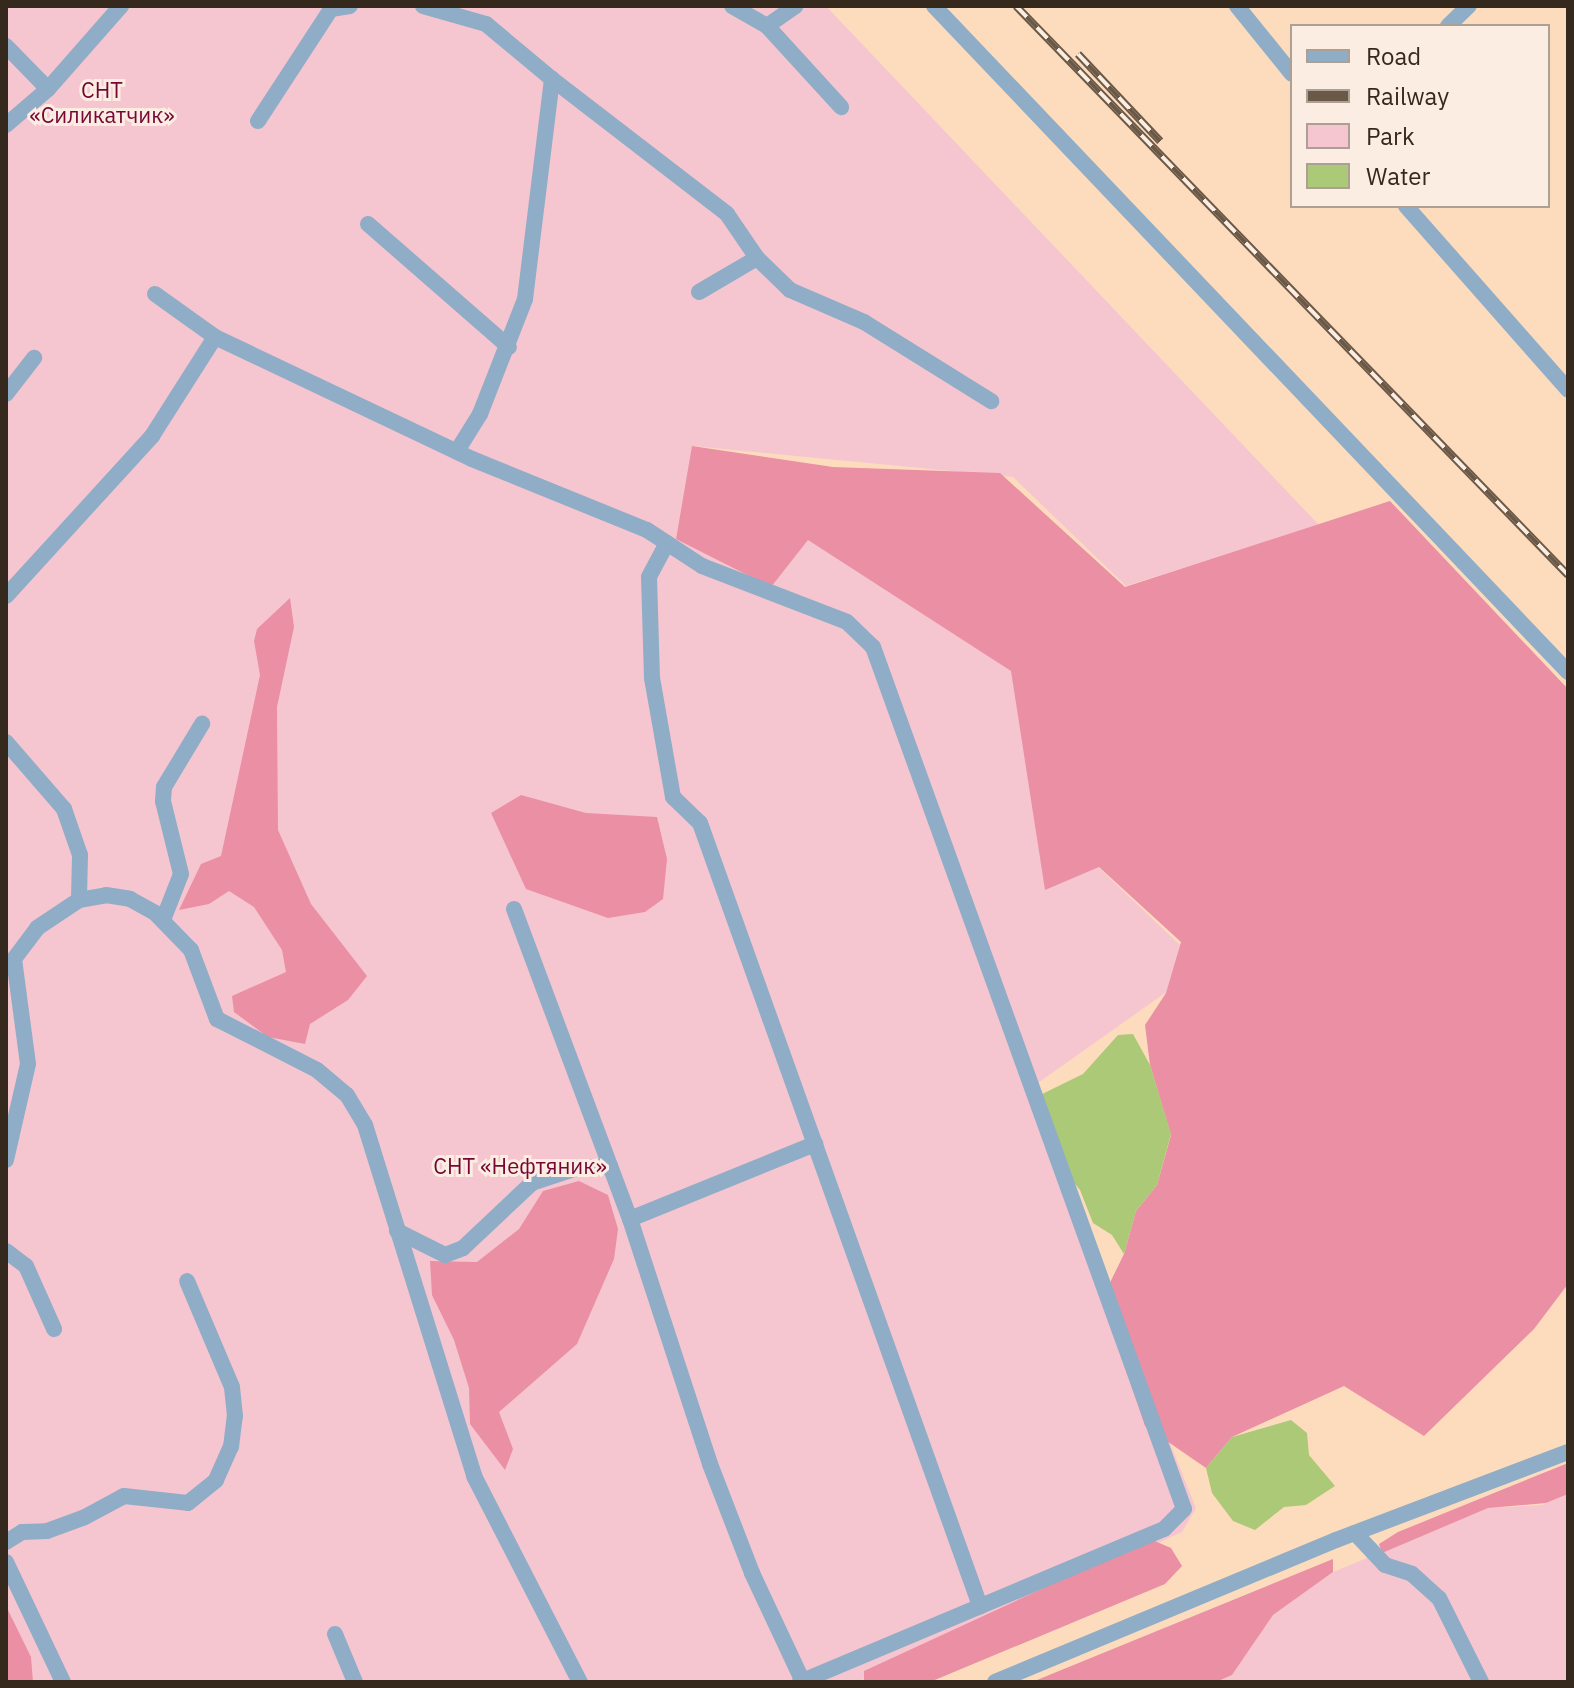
<!DOCTYPE html>
<html>
<head>
<meta charset="utf-8">
<style>
  body { margin:0 }
  #map { position:relative; width:1574px; height:1688px; overflow:hidden; background:#fddcbe; font-family:"IBM Plex Sans",sans-serif }
  div>[style] { position:absolute }
  .green>* { inset:0; background:#f6c6d0 }
  .forest>* { inset:0; background:#ea8fa4 }
  .water>* { inset:0; background:#abc977 }
  .minor>* { height:16px; margin:-8px; padding:0 8px; transform-origin:8px; border-radius:8px; background:#8fadc7 }
  .rail>* { height:8px; margin-top:-4px; transform-origin:0; background:repeating-linear-gradient(90deg,#fbede1 0 15px,#6b5948 0 30px); box-sizing:border-box; border-block:2px solid #6b5948 }
  span { translate:-50% -50%; white-space:nowrap; text-align:center; line-height:1.15; -webkit-text-stroke:6px #fbede1; paint-order:stroke }
  .park-label { font-size:22px; color:#760635 }
  .frame { position:absolute; inset:0; border:8px solid #35291d; pointer-events:none }
  .legend { position:absolute; left:1290px; top:24px; width:260px; height:184px; box-sizing:border-box; background:#fbede1; border:2px solid #ac9f93; margin:0; padding:10px 14px; list-style:none; font-size:24px; color:#35291d }
  .legend li { display:flex; align-items:center; gap:16px; height:40px }
  .legend b { width:40px; border:2px solid #ac9f93 }
</style>
</head>
<body>
<div id="map">
  <div class="green">
    <div style="clip-path:polygon(6px 6px,826px 6px,1319px 525px,1126px 586px,1013px 477px,693px 446px,676px 538px,770px 587px,805px 536px,1014px 666px,1098px 867px,1180px 945px,1168px 991px,1028px 1090px,1196px 1508px,1182px 1532px,858px 1682px,6px 1682px)"></div>
    <div style="clip-path:polygon(1568px 1494px,1568px 1682px,1216px 1682px,1232px 1675px,1273px 1615px,1333px 1572px,1488px 1508px,1542px 1505px)"></div>
  </div>
  <div class="forest">
    <div style="clip-path:polygon(692px 446px,833px 467px,1000px 473px,1125px 587px,1390px 501px,1568px 689px,1568px 1284px,1534px 1329px,1424px 1436px,1344px 1386px,1232px 1437px,1206px 1468px,1145px 1426px,1102px 1299px,1124px 1254px,1136px 1211px,1157px 1185px,1171px 1135px,1150px 1065px,1145px 1025px,1166px 993px,1181px 942px,1099px 867px,1045px 890px,1011px 671px,808px 540px,771px 587px,676px 539px)"></div>
    <div style="clip-path:polygon(290px 598px,294px 627px,277px 707px,278px 830px,311px 904px,367px 976px,348px 1000px,310px 1024px,305px 1044px,268px 1037px,234px 1012px,232px 996px,286px 972px,282px 950px,254px 907px,229px 891px,209px 904px,179px 910px,201px 864px,221px 856px,260px 675px,254px 641px,257px 629px)"></div>
    <div style="clip-path:polygon(521px 795px,586px 813px,657px 817px,667px 859px,663px 899px,645px 912px,608px 918px,526px 889px,491px 813px)"></div>
    <div style="clip-path:polygon(579px 1181px,608px 1195px,618px 1229px,614px 1259px,577px 1344px,499px 1412px,513px 1449px,505px 1470px,470px 1424px,469px 1388px,454px 1340px,432px 1295px,430px 1261px,477px 1262px,519px 1229px,543px 1191px)"></div>
    <div style="clip-path:polygon(1568px 1463px,1568px 1494px,1546px 1503px,1488px 1508px,1382px 1553px,1379px 1544px,1398px 1532px)"></div>
    <div style="clip-path:polygon(1150px 1539px,1171px 1548px,1182px 1566px,1165px 1584px,930px 1682px,864px 1682px,864px 1671px)"></div>
    <div style="clip-path:polygon(1333px 1559px,1333px 1572px,1273px 1615px,1232px 1675px,1216px 1682px,1032px 1682px)"></div>
    <div style="clip-path:polygon(6px 1606px,31px 1657px,33px 1682px,6px 1682px)"></div>
  </div>
  <div class="water">
    <div style="clip-path:polygon(1133px 1034px,1150px 1065px,1171px 1134px,1157px 1185px,1136px 1211px,1124px 1254px,1112px 1235px,1093px 1223px,1080px 1190px,1062px 1168px,1036px 1097px,1083px 1074px,1118px 1035px)"></div>
    <div style="clip-path:polygon(1291px 1420px,1307px 1433px,1309px 1455px,1335px 1486px,1306px 1505px,1284px 1507px,1255px 1530px,1233px 1521px,1212px 1493px,1206px 1468px,1232px 1437px)"></div>
  </div>
  <div class="minor">
    <div style="left:423px;top:6px;width:66px;rotate:15.9deg"></div>
    <div style="left:486px;top:24px;width:86px;rotate:39.8deg"></div>
    <div style="left:732px;top:6px;width:40px;rotate:29.7deg"></div>
    <div style="left:767px;top:26px;width:110px;rotate:47.6deg"></div>
    <div style="left:934px;top:6px;width:920px;rotate:46.41deg"></div>
    <div style="left:1237px;top:6px;width:87px;rotate:51deg"></div>
    <div style="left:767px;top:26px;width:35px;rotate:-35deg"></div>
    <div style="left:1448px;top:26px;width:29px;rotate:-44deg"></div>
    <div style="left:6px;top:46px;width:60px;rotate:45.7deg"></div>
    <div style="left:258px;top:121px;width:134px;rotate:-56.9deg"></div>
    <div style="left:331px;top:9px;width:19px;rotate:-9deg"></div>
    <div style="left:6px;top:125px;width:55px;rotate:-40.6deg"></div>
    <div style="left:48px;top:89px;width:111px;rotate:-48.7deg"></div>
    <div style="left:1406px;top:206px;width:245px;rotate:48.6deg"></div>
    <div style="left:368px;top:224px;width:187px;rotate:41.1deg"></div>
    <div style="left:699px;top:292px;width:67px;rotate:-30.4deg"></div>
    <div style="left:155px;top:294px;width:74px;rotate:35.6deg"></div>
    <div style="left:215px;top:337px;width:284px;rotate:25.4deg"></div>
    <div style="left:472px;top:459px;width:189px;rotate:22.1deg"></div>
    <div style="left:647px;top:530px;width:66px;rotate:33.2deg"></div>
    <div style="left:702px;top:566px;width:155px;rotate:21.1deg"></div>
    <div style="left:847px;top:622px;width:36px;rotate:44deg"></div>
    <div style="left:873px;top:647px;width:916px;rotate:70.16deg"></div>
    <div style="left:1184px;top:1509px;width:28px;rotate:135deg"></div>
    <div style="left:1164px;top:1529px;width:395px;rotate:157.2deg"></div>
    <div style="left:6px;top:394px;width:46px;rotate:-52.1deg"></div>
    <div style="left:457px;top:451px;width:44px;rotate:-58.1deg"></div>
    <div style="left:480px;top:414px;width:123px;rotate:-68.6deg"></div>
    <div style="left:525px;top:299px;width:222px;rotate:-83deg"></div>
    <div style="left:552px;top:79px;width:221px;rotate:37.6deg"></div>
    <div style="left:727px;top:214px;width:53px;rotate:55.7deg"></div>
    <div style="left:757px;top:258px;width:46px;rotate:44.1deg"></div>
    <div style="left:790px;top:290px;width:81px;rotate:23.4deg"></div>
    <div style="left:864px;top:322px;width:150px;rotate:31.9deg"></div>
    <div style="left:667px;top:543px;width:38px;rotate:118deg"></div>
    <div style="left:649px;top:577px;width:101px;rotate:88.3deg"></div>
    <div style="left:652px;top:678px;width:121px;rotate:80deg"></div>
    <div style="left:673px;top:797px;width:37px;rotate:44deg"></div>
    <div style="left:700px;top:823px;width:832px;rotate:70.32deg"></div>
    <div style="left:6px;top:596px;width:217px;rotate:-47.6deg"></div>
    <div style="left:152px;top:436px;width:117px;rotate:-57.5deg"></div>
    <div style="left:6px;top:742px;width:89px;rotate:49.1deg"></div>
    <div style="left:64px;top:809px;width:49px;rotate:70.8deg"></div>
    <div style="left:80px;top:855px;width:45px;rotate:91.3deg"></div>
    <div style="left:514px;top:909px;width:331px;rotate:69.5deg"></div>
    <div style="left:630px;top:1219px;width:258px;rotate:71.9deg"></div>
    <div style="left:710px;top:1464px;width:117px;rotate:68.9deg"></div>
    <div style="left:752px;top:1573px;width:120px;rotate:64.9deg"></div>
    <div style="left:163px;top:920px;width:49px;rotate:-68.6deg"></div>
    <div style="left:181px;top:874px;width:75px;rotate:-103.9deg"></div>
    <div style="left:163px;top:801px;width:14px;rotate:-86deg"></div>
    <div style="left:164px;top:787px;width:74px;rotate:-58.9deg"></div>
    <div style="left:6px;top:1160px;width:98px;rotate:-77.1deg"></div>
    <div style="left:28px;top:1064px;width:106px;rotate:-97.6deg"></div>
    <div style="left:14px;top:959px;width:39px;rotate:-53deg"></div>
    <div style="left:37px;top:928px;width:50px;rotate:-33.7deg"></div>
    <div style="left:79px;top:900px;width:27px;rotate:-10deg"></div>
    <div style="left:106px;top:895px;width:24px;rotate:9deg"></div>
    <div style="left:130px;top:899px;width:29px;rotate:29deg"></div>
    <div style="left:155px;top:913px;width:52px;rotate:45.8deg"></div>
    <div style="left:191px;top:950px;width:74px;rotate:69.4deg"></div>
    <div style="left:217px;top:1019px;width:112px;rotate:27deg"></div>
    <div style="left:317px;top:1070px;width:39px;rotate:40deg"></div>
    <div style="left:347px;top:1095px;width:35px;rotate:59deg"></div>
    <div style="left:365px;top:1125px;width:368px;rotate:72.7deg"></div>
    <div style="left:474px;top:1476px;width:232px;rotate:62.8deg"></div>
    <div style="left:630px;top:1219px;width:200px;rotate:-22.1deg"></div>
    <div style="left:397px;top:1231px;width:54px;rotate:26.6deg"></div>
    <div style="left:445px;top:1255px;width:19px;rotate:-21deg"></div>
    <div style="left:463px;top:1248px;width:95px;rotate:-43.3deg"></div>
    <div style="left:532px;top:1183px;width:47px;rotate:-18.4deg"></div>
    <div style="left:577px;top:1168px;width:33px;rotate:-3deg"></div>
    <div style="left:6px;top:1251px;width:25px;rotate:37deg"></div>
    <div style="left:26px;top:1266px;width:69px;rotate:66deg"></div>
    <div style="left:1355px;top:1533px;width:44px;rotate:46.8deg"></div>
    <div style="left:1385px;top:1565px;width:28px;rotate:18deg"></div>
    <div style="left:1412px;top:1574px;width:36px;rotate:42deg"></div>
    <div style="left:1439px;top:1598px;width:94px;rotate:63.4deg"></div>
    <div style="left:6px;top:1542px;width:19px;rotate:-32deg"></div>
    <div style="left:22px;top:1532px;width:25px;rotate:-2deg"></div>
    <div style="left:47px;top:1531px;width:40px;rotate:-20.2deg"></div>
    <div style="left:85px;top:1517px;width:44px;rotate:-28.3deg"></div>
    <div style="left:124px;top:1496px;width:64px;rotate:6.2deg"></div>
    <div style="left:188px;top:1503px;width:36px;rotate:-39deg"></div>
    <div style="left:216px;top:1480px;width:36px;rotate:-66deg"></div>
    <div style="left:231px;top:1447px;width:31px;rotate:-83deg"></div>
    <div style="left:235px;top:1416px;width:29px;rotate:-96deg"></div>
    <div style="left:232px;top:1387px;width:115px;rotate:-113deg"></div>
    <div style="left:6px;top:1562px;width:133px;rotate:64.6deg"></div>
    <div style="left:335px;top:1634px;width:52px;rotate:67.4deg"></div>
    <div style="left:995px;top:1682px;width:369px;rotate:-22.6deg"></div>
    <div style="left:1336px;top:1540px;width:248px;rotate:-20.8deg"></div>
  </div>
  <div class="rail">
    <div style="left:1016px;top:6px;width:793px;rotate:45.87deg"></div>
    <div style="left:1078px;top:54px;width:120px;rotate:46.7deg"></div>
  </div>
  <div class="park-label">
    <span style="left:102px;top:102px">СНТ<br>«Силикатчик»</span>
    <span style="left:520px;top:1166px">СНТ «Нефтяник»</span>
  </div>
  <div class="frame"></div>
  <ul class="legend">
  <li><b style="height:10px;background:#8fadc7"></b>Road</li>
  <li><b style="height:10px;background:#6b5948"></b>Railway</li>
  <li><b style="height:22px;background:#f6c6d0"></b>Park</li>
  <li><b style="height:22px;background:#abc977"></b>Water</li>
  </ul>
</div>
</body>
</html>
